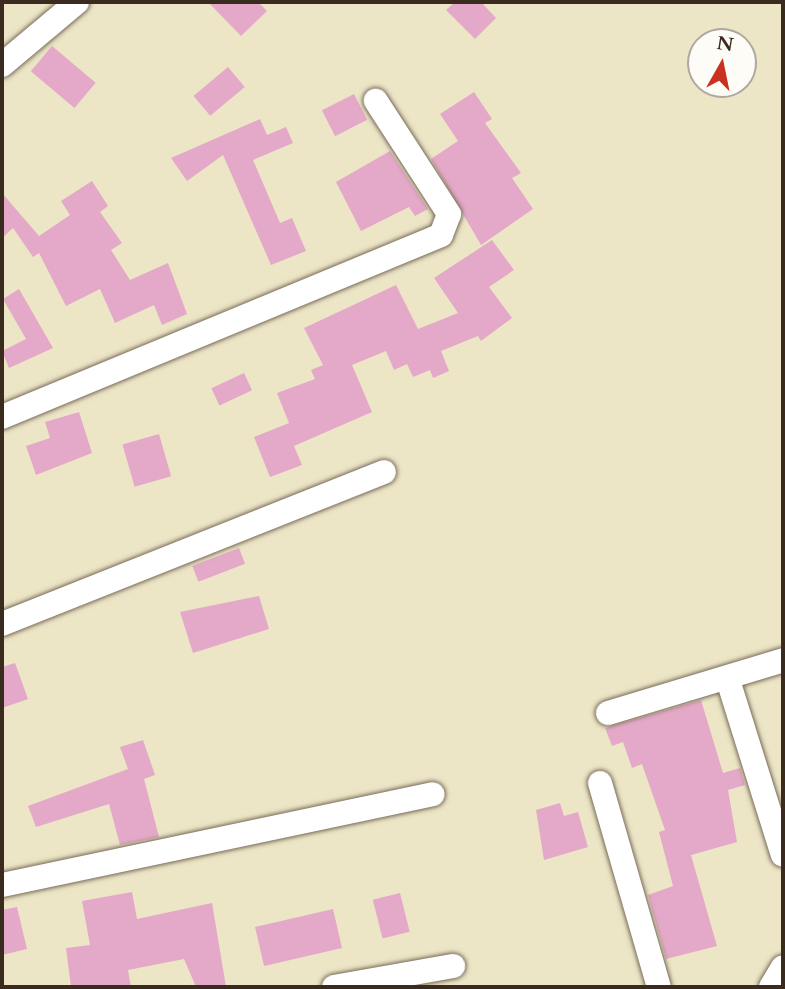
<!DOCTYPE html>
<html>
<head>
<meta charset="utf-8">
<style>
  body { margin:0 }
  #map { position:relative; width:785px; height:989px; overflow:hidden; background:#ece5c6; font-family:Cardo,serif }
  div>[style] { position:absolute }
  .building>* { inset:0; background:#e4a9c8; transform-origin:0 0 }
  .roads { filter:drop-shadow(0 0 2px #796b59) drop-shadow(0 0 2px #796b59) }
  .minor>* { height:24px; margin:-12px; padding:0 12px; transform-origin:12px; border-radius:12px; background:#fff }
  span { translate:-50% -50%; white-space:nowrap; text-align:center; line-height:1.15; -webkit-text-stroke:5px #fdfcf7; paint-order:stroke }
  .frame { position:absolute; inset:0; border:4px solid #3b2a1e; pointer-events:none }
  .north { position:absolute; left:687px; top:28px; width:70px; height:70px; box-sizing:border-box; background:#fdfcf7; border:2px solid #afa8a0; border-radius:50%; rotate:9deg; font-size:19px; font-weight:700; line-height:28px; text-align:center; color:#3b2a1e }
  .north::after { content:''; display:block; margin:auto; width:24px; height:32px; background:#c8321e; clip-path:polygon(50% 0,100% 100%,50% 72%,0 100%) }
</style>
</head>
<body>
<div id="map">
  <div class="building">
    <div style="clip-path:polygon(208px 2px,258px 2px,267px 11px,241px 36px)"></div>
    <div style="clip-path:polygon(455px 2px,481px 2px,496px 18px,475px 39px,446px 10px)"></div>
    <div style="left:52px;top:46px;width:57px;height:33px;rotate:40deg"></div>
    <div style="left:228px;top:67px;width:26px;height:45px;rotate:50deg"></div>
    <div style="clip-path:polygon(474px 92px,492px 119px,485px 123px,521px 173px,512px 178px,533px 209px,481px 245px,431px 159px,458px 141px,440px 114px)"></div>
    <div style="left:354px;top:94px;width:29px;height:36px;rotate:63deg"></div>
    <div style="clip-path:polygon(260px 119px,267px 135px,286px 127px,293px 143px,253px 160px,280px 223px,292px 218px,306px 251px,271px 265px,223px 155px,187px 181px,171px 158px)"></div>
    <div style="clip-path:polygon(390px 151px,428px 209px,415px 216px,409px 207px,361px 231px,336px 182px)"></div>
    <div style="clip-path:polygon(92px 181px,108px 206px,100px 212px,122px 243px,111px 250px,130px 280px,168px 263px,187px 314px,162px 325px,154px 305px,115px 323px,100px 289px,66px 306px,39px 253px,33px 257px,13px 228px,2px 238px,2px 193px,39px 236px,70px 215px,61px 201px)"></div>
    <div style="clip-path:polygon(492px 240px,514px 270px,489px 287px,512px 318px,481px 341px,478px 336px,441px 351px,449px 371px,433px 378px,430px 370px,413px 377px,407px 364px,394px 370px,386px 351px,352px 365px,372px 412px,294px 446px,302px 465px,270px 477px,254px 437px,289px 423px,277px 393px,315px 379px,311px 370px,323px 365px,304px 328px,396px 285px,418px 329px,458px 313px,434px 278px)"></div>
    <div style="clip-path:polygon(19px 289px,53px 348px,9px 368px,2px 351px,26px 339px,3px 299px)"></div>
    <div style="left:244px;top:373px;width:19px;height:36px;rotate:65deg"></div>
    <div style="clip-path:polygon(79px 412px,92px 453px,36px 475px,26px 446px,50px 438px,45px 422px)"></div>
    <div style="left:159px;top:434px;width:44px;height:38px;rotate:74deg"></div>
    <div style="left:239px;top:548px;width:17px;height:50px;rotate:69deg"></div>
    <div style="clip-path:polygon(259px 596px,269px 629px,193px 653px,180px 612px)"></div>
    <div style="clip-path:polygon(15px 663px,28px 699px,2px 708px,2px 667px)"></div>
    <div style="clip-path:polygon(701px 700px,723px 773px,740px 768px,745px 785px,728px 790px,737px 842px,691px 855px,717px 946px,666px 959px,648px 895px,673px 886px,659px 832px,665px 830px,642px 764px,632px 768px,623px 742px,612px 746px,605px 728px)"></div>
    <div style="clip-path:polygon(143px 740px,155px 775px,144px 779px,159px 837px,120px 845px,109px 804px,36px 827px,28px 806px,128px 769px,120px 747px)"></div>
    <div style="clip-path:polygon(560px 803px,564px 816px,578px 812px,588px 847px,544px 860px,536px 810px)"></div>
    <div style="clip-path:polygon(132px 892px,137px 919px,212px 903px,226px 987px,196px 987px,184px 959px,128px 970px,131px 987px,71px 987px,66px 948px,90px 945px,82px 901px)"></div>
    <div style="left:400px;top:893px;width:40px;height:28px;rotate:76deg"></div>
    <div style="clip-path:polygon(17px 907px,27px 949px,2px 955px,2px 910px)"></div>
    <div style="left:333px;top:909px;width:40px;height:80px;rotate:77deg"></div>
  </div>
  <div class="roads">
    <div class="minor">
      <div style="left:2px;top:65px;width:98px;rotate:-40deg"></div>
      <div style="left:2px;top:417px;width:475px;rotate:-22.5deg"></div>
      <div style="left:441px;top:235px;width:22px;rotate:-69deg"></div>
      <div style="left:449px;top:214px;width:135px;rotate:-122.9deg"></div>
      <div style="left:2px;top:624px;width:411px;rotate:-21.7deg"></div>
      <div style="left:728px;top:680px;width:183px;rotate:72.6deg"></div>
      <div style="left:608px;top:713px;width:183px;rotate:-16.8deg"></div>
      <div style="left:600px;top:783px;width:212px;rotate:73.9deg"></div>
      <div style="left:2px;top:885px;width:440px;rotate:-11.9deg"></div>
      <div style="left:334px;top:987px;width:121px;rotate:-10deg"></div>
      <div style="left:771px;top:987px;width:23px;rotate:-59deg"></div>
    </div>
  </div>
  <div class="frame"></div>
  <div class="north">N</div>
</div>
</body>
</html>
